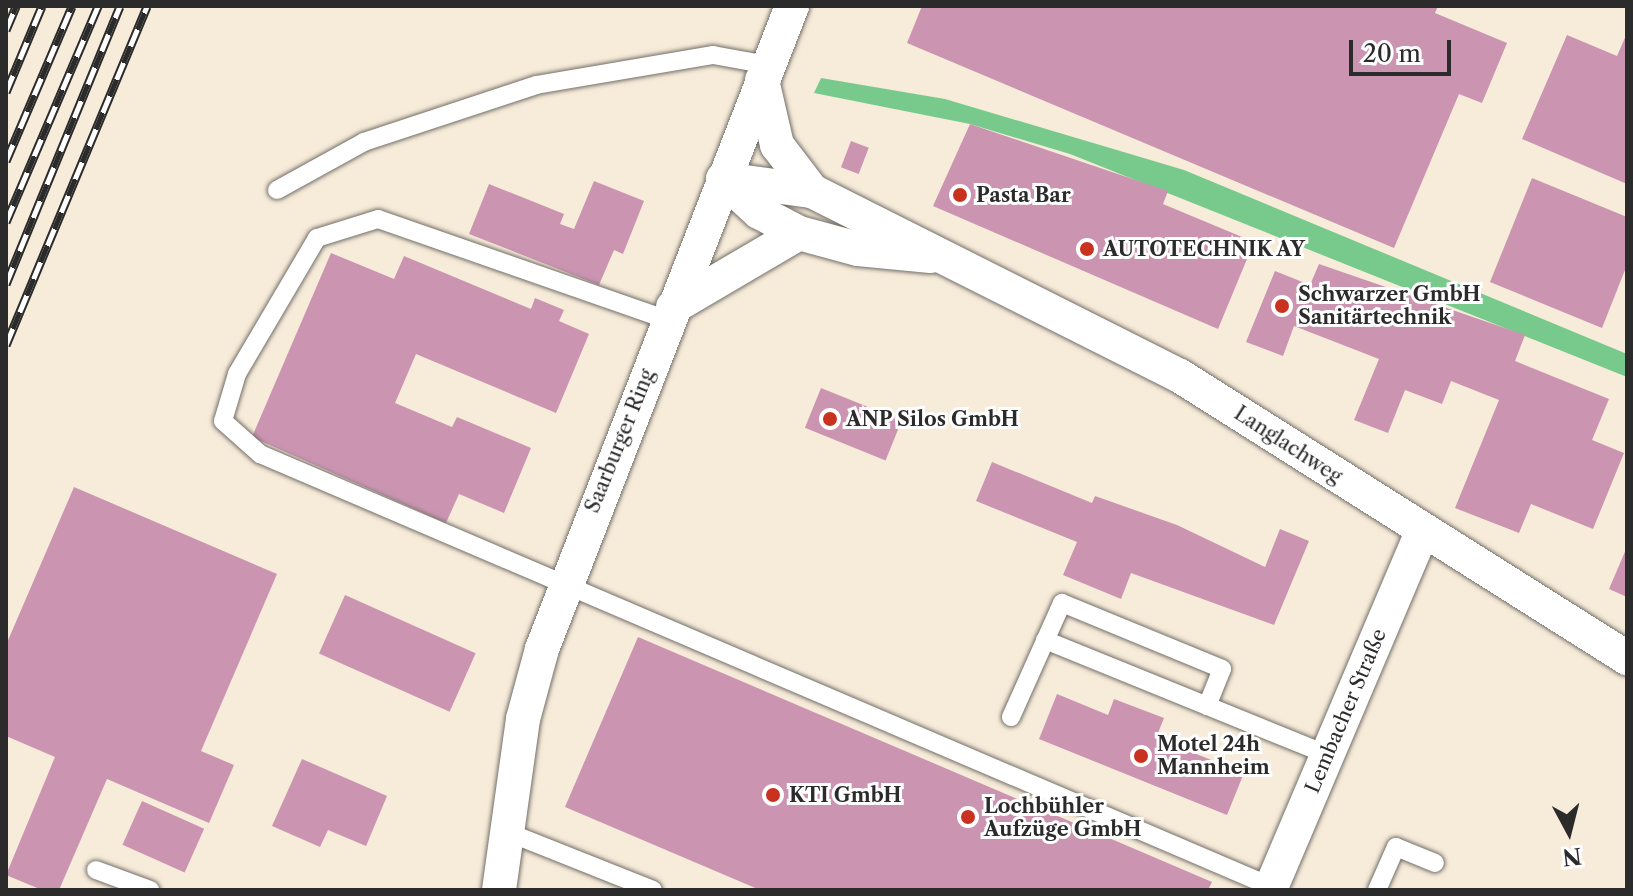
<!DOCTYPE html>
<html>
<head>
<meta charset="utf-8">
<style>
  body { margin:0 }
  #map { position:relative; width:1633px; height:896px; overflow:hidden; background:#f7ebd9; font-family:"Libre Caslon Text",serif }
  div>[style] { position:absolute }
  .green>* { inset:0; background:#78ca8c }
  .building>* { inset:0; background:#cb95b2; transform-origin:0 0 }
  .roads { filter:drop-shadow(0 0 2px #726e68) drop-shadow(0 0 2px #726e68) }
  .service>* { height:18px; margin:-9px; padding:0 9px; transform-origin:9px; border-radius:9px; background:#fff }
  .minor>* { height:34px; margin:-17px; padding:0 17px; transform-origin:17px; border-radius:17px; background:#fff }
  .rail>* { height:9px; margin-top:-4.5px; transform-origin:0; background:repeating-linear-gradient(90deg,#fff 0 18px,#2b2b2b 0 36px); box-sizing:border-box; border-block:2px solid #2b2b2b }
  .dots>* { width:22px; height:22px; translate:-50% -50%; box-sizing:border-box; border:4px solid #fff; border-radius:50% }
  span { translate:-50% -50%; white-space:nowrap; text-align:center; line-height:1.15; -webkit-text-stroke:6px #fff; paint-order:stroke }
  .poi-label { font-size:20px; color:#2b2b2b; font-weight:700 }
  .left { translate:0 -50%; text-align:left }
  .street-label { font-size:20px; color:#2b2b2b }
  .frame { position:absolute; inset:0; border:8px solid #2b2b2b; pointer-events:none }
  .north { position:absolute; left:1529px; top:792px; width:80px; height:80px; -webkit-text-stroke:6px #fff; paint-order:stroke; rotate:173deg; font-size:22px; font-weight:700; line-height:32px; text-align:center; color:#2b2b2b }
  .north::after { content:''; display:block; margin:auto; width:28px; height:36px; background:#2b2b2b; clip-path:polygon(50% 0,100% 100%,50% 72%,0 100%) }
  .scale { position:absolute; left:1349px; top:40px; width:102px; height:36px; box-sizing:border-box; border:4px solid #2b2b2b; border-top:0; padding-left:10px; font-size:24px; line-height:28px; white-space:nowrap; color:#2b2b2b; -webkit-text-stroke:6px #fff; paint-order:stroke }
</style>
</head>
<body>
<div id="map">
  <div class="green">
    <div style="clip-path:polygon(821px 78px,945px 99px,1184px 170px,1627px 354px,1627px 377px,1070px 154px,970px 124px,814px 93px)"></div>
  </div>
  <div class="building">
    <div style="clip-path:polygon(922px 6px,1438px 6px,1435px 13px,1507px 43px,1482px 103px,1459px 94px,1394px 248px,907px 43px)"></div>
    <div style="clip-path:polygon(1627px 33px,1627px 184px,1522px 139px,1567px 35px,1617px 56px)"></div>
    <div style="clip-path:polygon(970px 124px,1168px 191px,1163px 204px,1254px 242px,1218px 329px,933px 206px)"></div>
    <div style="left:851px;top:141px;width:19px;height:28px;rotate:21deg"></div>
    <div style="clip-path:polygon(1532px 178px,1627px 217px,1627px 265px,1602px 328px,1490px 282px)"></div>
    <div style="clip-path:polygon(594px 181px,644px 201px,623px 254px,614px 250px,599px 285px,469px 234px,489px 184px,564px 214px,560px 224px,574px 229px)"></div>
    <div style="clip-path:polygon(331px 253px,394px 279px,404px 256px,531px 309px,535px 298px,564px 310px,559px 321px,589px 334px,556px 413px,416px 354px,395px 403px,452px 427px,457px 417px,531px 448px,504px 513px,459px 494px,446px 523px,252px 437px)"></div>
    <div style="clip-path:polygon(1319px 264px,1525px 335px,1515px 361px,1609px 399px,1592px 440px,1624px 453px,1593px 529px,1531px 504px,1519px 533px,1455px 508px,1499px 400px,1451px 381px,1442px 404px,1405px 390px,1388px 433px,1354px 420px,1379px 359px,1294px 326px,1283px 356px,1246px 342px,1275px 271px,1310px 285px)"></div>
    <div style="left:821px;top:388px;width:87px;height:43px;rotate:22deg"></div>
    <div style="clip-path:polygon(992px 462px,1092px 503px,1095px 496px,1177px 525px,1265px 567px,1280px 529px,1309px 541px,1274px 625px,1131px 573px,1121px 599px,1063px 575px,1077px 542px,976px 501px)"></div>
    <div style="clip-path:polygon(74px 487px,277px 574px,201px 751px,234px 765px,209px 823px,107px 779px,59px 890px,42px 890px,6px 875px,55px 757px,6px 736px,6px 645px)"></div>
    <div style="clip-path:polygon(1627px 547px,1627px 597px,1609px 589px)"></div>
    <div style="left:345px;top:595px;width:143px;height:64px;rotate:24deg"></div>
    <div style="clip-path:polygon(638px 637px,1212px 882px,1208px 890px,760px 890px,565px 807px)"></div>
    <div style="clip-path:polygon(1057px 694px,1108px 715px,1114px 699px,1164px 718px,1156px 738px,1244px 773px,1227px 815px,1039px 739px)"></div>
    <div style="clip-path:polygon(302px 759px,387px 796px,366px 846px,328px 830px,320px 847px,272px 826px)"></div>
    <div style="left:142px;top:801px;width:68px;height:48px;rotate:24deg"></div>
  </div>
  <div class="roads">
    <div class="service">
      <div style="left:277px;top:190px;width:99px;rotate:-28.9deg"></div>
      <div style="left:364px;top:142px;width:181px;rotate:-18.3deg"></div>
      <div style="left:536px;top:85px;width:180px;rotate:-9.6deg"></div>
      <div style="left:713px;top:55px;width:56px;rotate:10.3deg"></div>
      <div style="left:668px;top:320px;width:307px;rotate:-160.8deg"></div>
      <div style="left:378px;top:219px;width:64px;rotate:162.7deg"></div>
      <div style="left:317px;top:238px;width:158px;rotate:120.5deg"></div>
      <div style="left:237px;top:374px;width:49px;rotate:106.6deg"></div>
      <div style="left:223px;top:421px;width:50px;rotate:41.7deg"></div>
      <div style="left:260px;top:454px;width:1101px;rotate:23.16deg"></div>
      <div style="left:1045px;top:640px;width:305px;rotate:22.1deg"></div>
      <div style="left:1011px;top:717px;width:125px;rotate:-65.9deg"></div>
      <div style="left:1062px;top:603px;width:173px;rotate:22.4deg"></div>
      <div style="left:1222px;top:669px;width:40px;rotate:112deg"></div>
      <div style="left:505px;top:831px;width:159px;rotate:21.7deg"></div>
      <div style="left:96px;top:870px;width:58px;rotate:20.3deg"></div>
      <div style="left:1377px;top:890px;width:47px;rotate:-66.2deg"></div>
      <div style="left:1396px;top:847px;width:42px;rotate:22.3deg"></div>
    </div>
    <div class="minor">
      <div style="left:762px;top:80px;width:67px;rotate:77deg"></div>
      <div style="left:777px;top:145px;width:58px;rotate:52.7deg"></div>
      <div style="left:723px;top:179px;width:90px;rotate:7.7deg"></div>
      <div style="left:812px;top:191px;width:412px;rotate:26.7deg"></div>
      <div style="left:1180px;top:376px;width:529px;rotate:32.25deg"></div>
      <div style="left:723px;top:179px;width:49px;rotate:42.5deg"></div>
      <div style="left:759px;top:212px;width:45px;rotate:27.7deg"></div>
      <div style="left:799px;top:233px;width:61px;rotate:15.2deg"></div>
      <div style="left:858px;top:249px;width:73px;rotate:5.5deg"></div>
      <div style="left:673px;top:307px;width:146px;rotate:-30.4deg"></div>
      <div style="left:499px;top:890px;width:173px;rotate:-82deg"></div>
      <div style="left:523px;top:719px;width:73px;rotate:-74.8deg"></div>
      <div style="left:542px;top:649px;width:690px;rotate:-68.75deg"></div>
      <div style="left:1270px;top:890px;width:389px;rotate:-67deg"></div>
    </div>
  </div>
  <div class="rail">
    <div style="left:6px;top:30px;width:26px;rotate:-67deg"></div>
    <div style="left:6px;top:92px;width:93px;rotate:-67.3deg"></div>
    <div style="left:6px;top:161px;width:168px;rotate:-66.9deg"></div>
    <div style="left:6px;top:222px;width:235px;rotate:-66.9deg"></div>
    <div style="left:6px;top:284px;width:300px;rotate:-67.7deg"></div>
    <div style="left:6px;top:345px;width:367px;rotate:-67.4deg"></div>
  </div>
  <div class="dots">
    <div style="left:960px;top:195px;background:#c8321e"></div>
    <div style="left:1087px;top:249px;background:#c8321e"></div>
    <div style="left:1282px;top:306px;background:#c8321e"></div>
    <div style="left:830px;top:419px;background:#c8321e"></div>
    <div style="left:1141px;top:756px;background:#c8321e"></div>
    <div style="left:773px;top:795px;background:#c8321e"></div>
    <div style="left:968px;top:817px;background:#c8321e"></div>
  </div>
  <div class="poi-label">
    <span class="left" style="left:976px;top:195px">Pasta Bar</span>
    <span class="left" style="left:1103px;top:249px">AUTOTECHNIK AY</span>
    <span class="left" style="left:1298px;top:306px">Schwarzer GmbH<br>Sanitärtechnik</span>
    <span class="left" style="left:846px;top:419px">ANP Silos GmbH</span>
    <span class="left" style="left:1157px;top:756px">Motel 24h<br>Mannheim</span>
    <span class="left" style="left:789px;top:795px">KTI GmbH</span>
    <span class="left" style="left:984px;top:818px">Lochbühler<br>Aufzüge GmbH</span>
  </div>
  <div class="street-label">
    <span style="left:620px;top:441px;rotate:-68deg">Saarburger Ring</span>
    <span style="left:1288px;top:445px;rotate:33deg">Langlachweg</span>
    <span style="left:1346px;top:711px;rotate:-67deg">Lembacher Straße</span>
  </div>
  <div class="frame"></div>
  <div class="north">N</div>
  <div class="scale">20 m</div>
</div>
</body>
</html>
